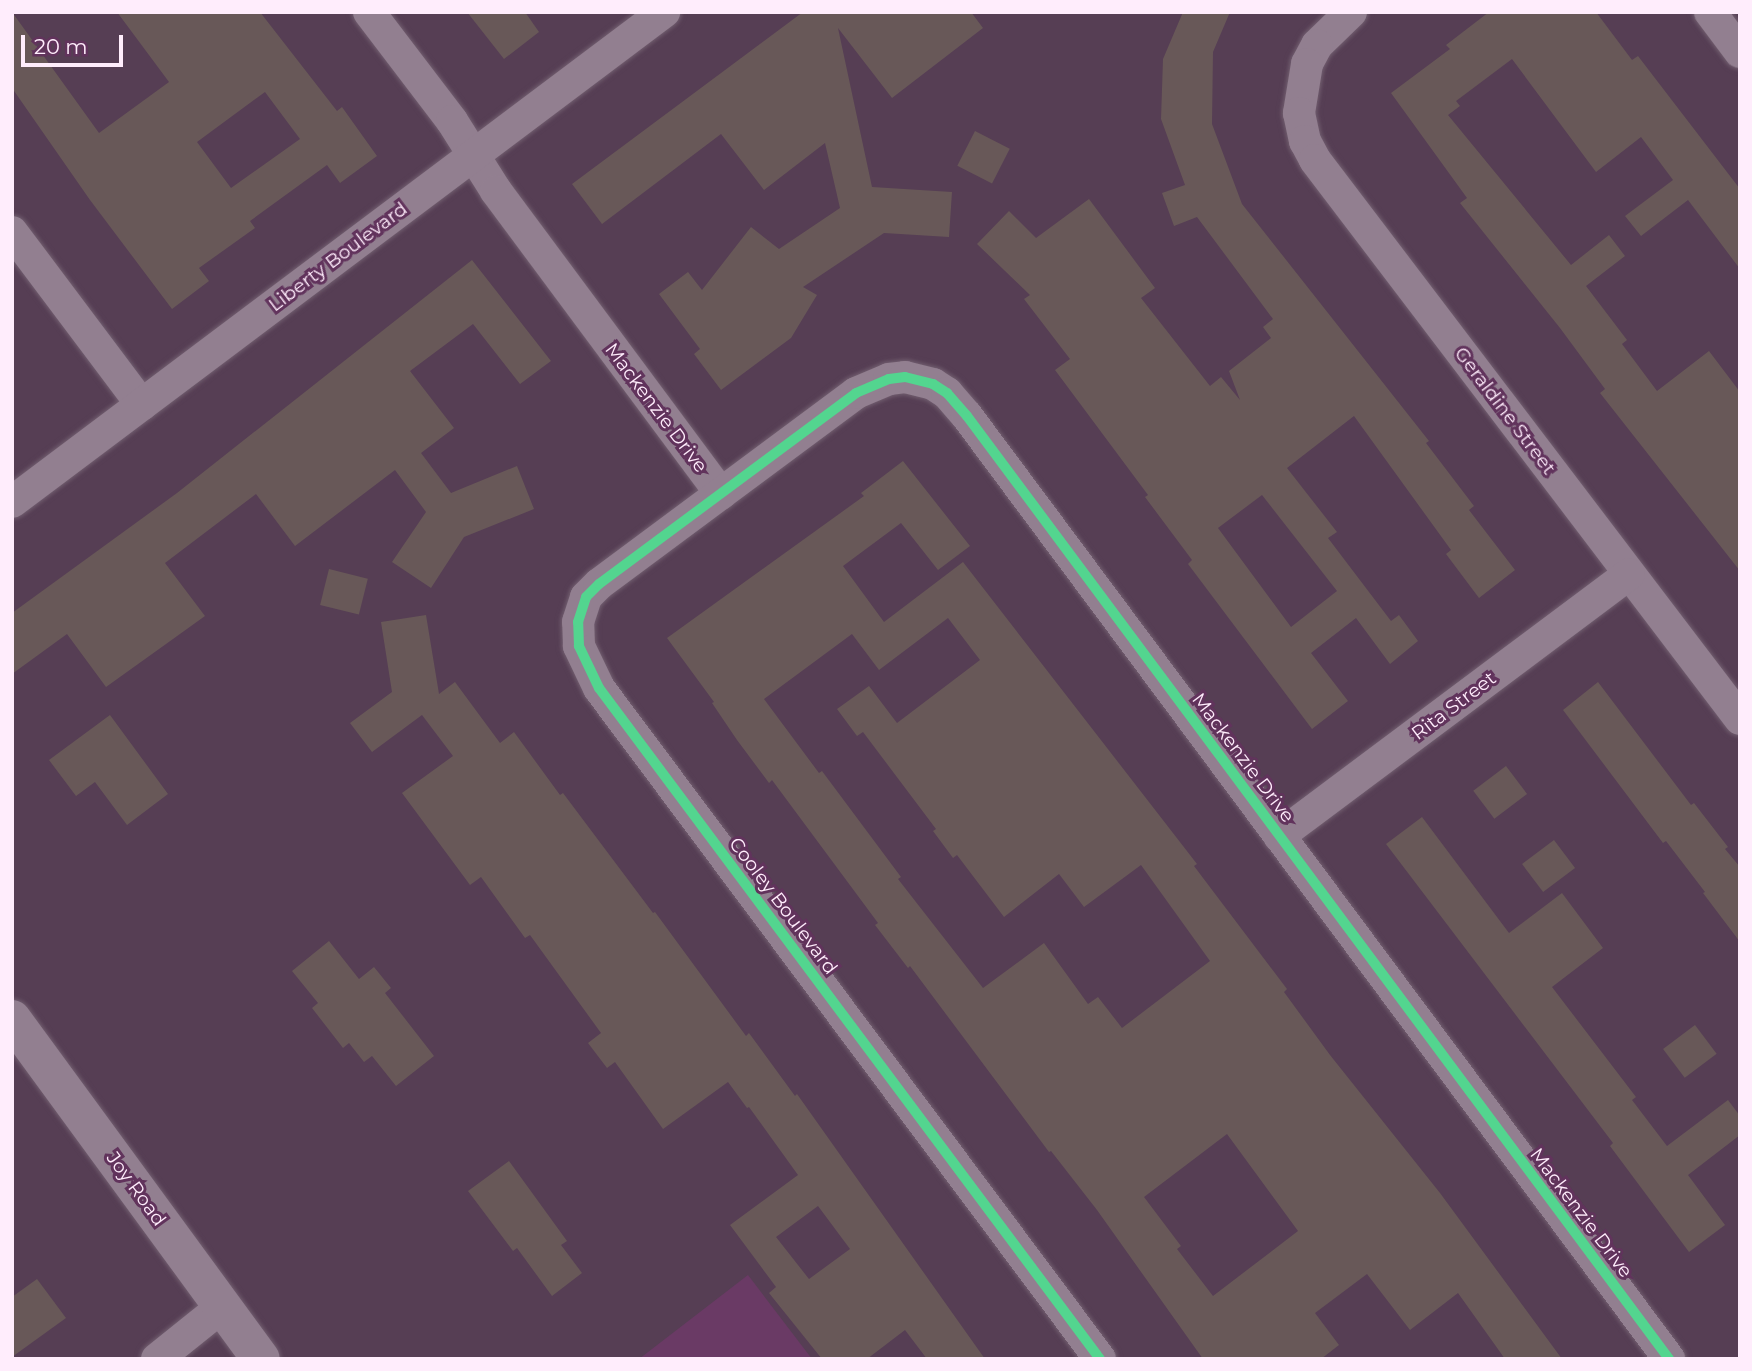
<!DOCTYPE html>
<html>
<head>
<meta charset="utf-8">
<style>
  body { margin:0 }
  #map { position:relative; width:1752px; height:1371px; overflow:hidden; background:#563e54; font-family:Montserrat,sans-serif }
  div>[style] { position:absolute }
  .built>* { inset:0; background:#6a3a65 }
  .building>* { inset:0; background:#685858; transform-origin:0 0 }
  .roads { filter:drop-shadow(0 0 2px #715e6f) drop-shadow(0 0 2px #715e6f) }
  .minor>* { height:32px; margin:-16px; padding:0 16px; transform-origin:16px; border-radius:16px; background:#927f90 }
  .tertiary>* { height:38px; margin:-19px; padding:0 19px; transform-origin:19px; border-radius:19px; background:#927f90 }
  .cycleway>* { height:10px; margin:-5px; padding:0 5px; transform-origin:5px; border-radius:5px; background:#53d58f }
  span { translate:-50% -50%; white-space:nowrap; text-align:center; line-height:1.15; -webkit-text-stroke:6px #61335c; paint-order:stroke }
  .street-label { font-size:19px; color:#ffedfc }
  .frame { position:absolute; inset:0; border:14px solid #ffedfc; pointer-events:none }
  .scale { position:absolute; left:21px; top:35px; width:102px; height:32px; box-sizing:border-box; border:4px solid #ffedfc; border-top:0; padding-left:9px; font-size:21px; line-height:24px; white-space:nowrap; color:#ffedfc; -webkit-text-stroke:5px #61335c; paint-order:stroke }
</style>
</head>
<body>
<div id="map">
  <div class="built">
    <div style="clip-path:polygon(748px 1275px,812px 1359px,639px 1359px)"></div>
  </div>
  <div class="building">
    <div style="clip-path:polygon(evenodd,12px 12px,99px 133px,169px 82px,117px 12px,260px 12px,337px 111px,342px 107px,377px 156px,340px 183px,327px 165px,250px 221px,255px 228px,199px 268px,209px 281px,172px 309px,90px 200px,12px 88px,12px 12px,265px 92px,300px 139px,231px 188px,197px 142px,265px 92px)"></div>
    <div style="clip-path:polygon(467px 12px,525px 12px,539px 32px,504px 59px)"></div>
    <div style="clip-path:polygon(803px 12px,971px 12px,983px 28px,892px 98px,838px 28px,872px 187px,952px 192px,949px 237px,884px 233px,803px 287px,817px 295px,791px 338px,721px 390px,694px 354px,700px 349px,659px 294px,688px 272px,702px 290px,751px 227px,779px 249px,840px 208px,825px 143px,764px 190px,721px 134px,602px 224px,572px 184px)"></div>
    <div style="clip-path:polygon(evenodd,1183px 12px,1230px 12px,1213px 52px,1212px 124px,1242px 204px,1429px 441px,1426px 443px,1474px 506px,1469px 510px,1515px 570px,1479px 598px,1446px 554px,1451px 550px,1354px 416px,1287px 468px,1337px 532px,1328px 538px,1391px 621px,1399px 615px,1418px 641px,1390px 664px,1356px 618px,1311px 653px,1348px 701px,1312px 729px,1188px 564px,1192px 560px,1145px 497px,1148px 495px,1055px 370px,1070px 359px,1024px 299px,1030px 295px,977px 244px,1009px 211px,1036px 238px,1089px 199px,1155px 288px,1141px 298px,1210px 386px,1221px 377px,1240px 400px,1229px 371px,1271px 338px,1263px 327px,1273px 319px,1197px 217px,1174px 226px,1162px 193px,1185px 185px,1161px 119px,1163px 59px,1183px 12px,1262px 495px,1337px 591px,1291px 627px,1218px 528px,1262px 495px)"></div>
    <div style="clip-path:polygon(1489px 12px,1596px 12px,1632px 60px,1638px 56px,1740px 189px,1740px 269px,1688px 200px,1641px 236px,1625px 216px,1673px 180px,1641px 137px,1596px 172px,1512px 59px,1456px 101px,1460px 106px,1448px 115px,1571px 265px,1609px 235px,1625px 256px,1586px 286px,1627px 340px,1622px 344px,1657px 391px,1709px 351px,1740px 392px,1740px 571px,1600px 393px,1605px 389px,1560px 328px,1460px 203px,1467px 198px,1391px 93px,1450px 49px,1446px 45px)"></div>
    <div style="left:975px;top:131px;width:39px;height:39px;rotate:27deg"></div>
    <div style="clip-path:polygon(472px 260px,551px 361px,520px 384px,473px 324px,410px 371px,454px 428px,421px 453px,451px 493px,517px 466px,534px 509px,464px 537px,431px 588px,392px 562px,426px 512px,395px 470px,295px 546px,256px 494px,165px 563px,205px 616px,173px 639px,106px 687px,67px 634px,12px 674px,12px 613px,177px 493px)"></div>
    <div style="clip-path:polygon(evenodd,903px 461px,970px 546px,938px 570px,901px 523px,843px 566px,884px 622px,963px 562px,1197px 864px,1194px 866px,1287px 989px,1284px 992px,1330px 1055px,1440px 1193px,1562px 1359px,1505px 1359px,1458px 1293px,1410px 1330px,1367px 1274px,1315px 1313px,1339px 1345px,1321px 1359px,1203px 1359px,1097px 1210px,1051px 1151px,1049px 1152px,910px 966px,908px 968px,875px 925px,878px 923px,772px 780px,769px 783px,737px 740px,712px 703px,714px 702px,667px 638px,864px 496px,861px 493px,903px 461px,948px 618px,980px 660px,897px 723px,869px 686px,837px 709px,857px 736px,863px 732px,936px 829px,933px 831px,953px 858px,957px 855px,1004px 917px,1059px 874px,1084px 907px,1141px 865px,1210px 961px,1122px 1028px,1098px 997px,1088px 1004px,1044px 943px,983px 988px,898px 879px,901px 877px,822px 771px,819px 773px,764px 699px,852px 634px,879px 670px,948px 618px,903px 461px,1227px 1134px,1298px 1231px,1213px 1296px,1177px 1249px,1181px 1246px,1144px 1197px,1227px 1134px)"></div>
    <div style="left:329px;top:569px;width:40px;height:37px;rotate:14deg"></div>
    <div style="clip-path:polygon(evenodd,426px 615px,439px 694px,455px 682px,500px 743px,514px 732px,560px 795px,563px 793px,653px 913px,655px 912px,746px 1036px,749px 1033px,795px 1096px,797px 1094px,985px 1359px,927px 1359px,905px 1330px,867px 1359px,822px 1359px,769px 1293px,776px 1287px,730px 1225px,798px 1175px,749px 1107px,747px 1108px,728px 1082px,663px 1129px,615px 1062px,607px 1068px,588px 1043px,601px 1033px,530px 935px,525px 938px,481px 877px,470px 885px,402px 793px,453px 756px,422px 715px,372px 752px,350px 723px,392px 692px,381px 622px,426px 615px,818px 1206px,850px 1249px,809px 1279px,776px 1237px,818px 1206px)"></div>
    <div style="clip-path:polygon(1598px 682px,1691px 805px,1694px 803px,1728px 847px,1725px 849px,1740px 867px,1740px 942px,1703px 893px,1705px 892px,1666px 841px,1663px 843px,1563px 710px)"></div>
    <div style="clip-path:polygon(110px 715px,168px 794px,127px 825px,95px 782px,76px 796px,49px 760px)"></div>
    <div style="left:1506px;top:766px;width:35px;height:41px;rotate:53deg"></div>
    <div style="clip-path:polygon(1422px 817px,1509px 933px,1562px 893px,1603px 948px,1552px 987px,1636px 1097px,1632px 1100px,1667px 1146px,1728px 1100px,1740px 1116px,1740px 1135px,1688px 1175px,1725px 1225px,1689px 1252px,1610px 1146px,1613px 1143px,1386px 844px)"></div>
    <div style="left:1554px;top:840px;width:35px;height:40px;rotate:53deg"></div>
    <div style="clip-path:polygon(329px 941px,359px 979px,374px 967px,391px 988px,385px 993px,434px 1056px,396px 1086px,372px 1056px,364px 1062px,349px 1043px,343px 1048px,312px 1008px,318px 1003px,292px 971px)"></div>
    <div style="left:1695px;top:1025px;width:36px;height:40px;rotate:53deg"></div>
    <div style="clip-path:polygon(509px 1161px,567px 1241px,561px 1245px,582px 1273px,552px 1296px,517px 1248px,513px 1251px,468px 1191px)"></div>
    <div style="clip-path:polygon(37px 1279px,66px 1318px,12px 1357px,12px 1297px)"></div>
  </div>
  <div class="roads">
    <div class="minor">
      <div style="left:369px;top:12px;width:137px;rotate:52.7deg"></div>
      <div style="left:452px;top:121px;width:83px;rotate:57.8deg"></div>
      <div style="left:496px;top:191px;width:377px;rotate:53.4deg"></div>
      <div style="left:1351px;top:12px;width:47px;rotate:135.9deg"></div>
      <div style="left:1317px;top:45px;width:21px;rotate:118deg"></div>
      <div style="left:1307px;top:64px;width:50px;rotate:99.3deg"></div>
      <div style="left:1299px;top:113px;width:29px;rotate:78deg"></div>
      <div style="left:1305px;top:141px;width:21px;rotate:62deg"></div>
      <div style="left:1315px;top:160px;width:702px;rotate:52.75deg"></div>
      <div style="left:1710px;top:12px;width:50px;rotate:53.1deg"></div>
      <div style="left:12px;top:232px;width:216px;rotate:53.1deg"></div>
      <div style="left:12px;top:502px;width:816px;rotate:-36.93deg"></div>
      <div style="left:1279px;top:836px;width:437px;rotate:-36.8deg"></div>
      <div style="left:157px;top:1359px;width:83px;rotate:-38.7deg"></div>
      <div style="left:1100px;top:1359px;width:837px;rotate:-126.75deg"></div>
      <div style="left:599px;top:688px;width:47px;rotate:-115.5deg"></div>
      <div style="left:579px;top:646px;width:24px;rotate:-92deg"></div>
      <div style="left:578px;top:622px;width:26px;rotate:-72deg"></div>
      <div style="left:586px;top:597px;width:18px;rotate:-45deg"></div>
      <div style="left:599px;top:584px;width:320px;rotate:-36.6deg"></div>
      <div style="left:856px;top:393px;width:36px;rotate:-23deg"></div>
      <div style="left:889px;top:379px;width:16px;rotate:-7deg"></div>
      <div style="left:905px;top:377px;width:29px;rotate:14deg"></div>
      <div style="left:933px;top:384px;width:17px;rotate:33deg"></div>
      <div style="left:947px;top:393px;width:30px;rotate:49deg"></div>
      <div style="left:967px;top:416px;width:1176px;rotate:53.33deg"></div>
    </div>
    <div class="tertiary">
      <div style="left:12px;top:1019px;width:421px;rotate:53.8deg"></div>
    </div>
  </div>
  <div class="cycleway">
    <div style="left:1100px;top:1359px;width:837px;rotate:-126.75deg"></div>
    <div style="left:599px;top:688px;width:47px;rotate:-115.5deg"></div>
    <div style="left:579px;top:646px;width:24px;rotate:-92deg"></div>
    <div style="left:578px;top:622px;width:26px;rotate:-72deg"></div>
    <div style="left:586px;top:597px;width:18px;rotate:-45deg"></div>
    <div style="left:599px;top:584px;width:320px;rotate:-36.6deg"></div>
    <div style="left:856px;top:393px;width:36px;rotate:-23deg"></div>
    <div style="left:889px;top:379px;width:16px;rotate:-7deg"></div>
    <div style="left:905px;top:377px;width:29px;rotate:14deg"></div>
    <div style="left:933px;top:384px;width:17px;rotate:33deg"></div>
    <div style="left:947px;top:393px;width:30px;rotate:49deg"></div>
    <div style="left:967px;top:416px;width:1176px;rotate:53.33deg"></div>
  </div>
  <div class="street-label">
    <span style="left:338px;top:257px;rotate:-37deg">Liberty Boulevard</span>
    <span style="left:656px;top:408px;rotate:53deg">Mackenzie Drive</span>
    <span style="left:1505px;top:411px;rotate:53deg">Geraldine Street</span>
    <span style="left:1454px;top:706px;rotate:-37deg">Rita Street</span>
    <span style="left:1243px;top:758px;rotate:53deg">Mackenzie Drive</span>
    <span style="left:783px;top:906px;rotate:53deg">Cooley Boulevard</span>
    <span style="left:136px;top:1189px;rotate:54deg">Joy Road</span>
    <span style="left:1581px;top:1213px;rotate:53deg">Mackenzie Drive</span>
  </div>
  <div class="frame"></div>
  <div class="scale">20 m</div>
</div>
</body>
</html>
